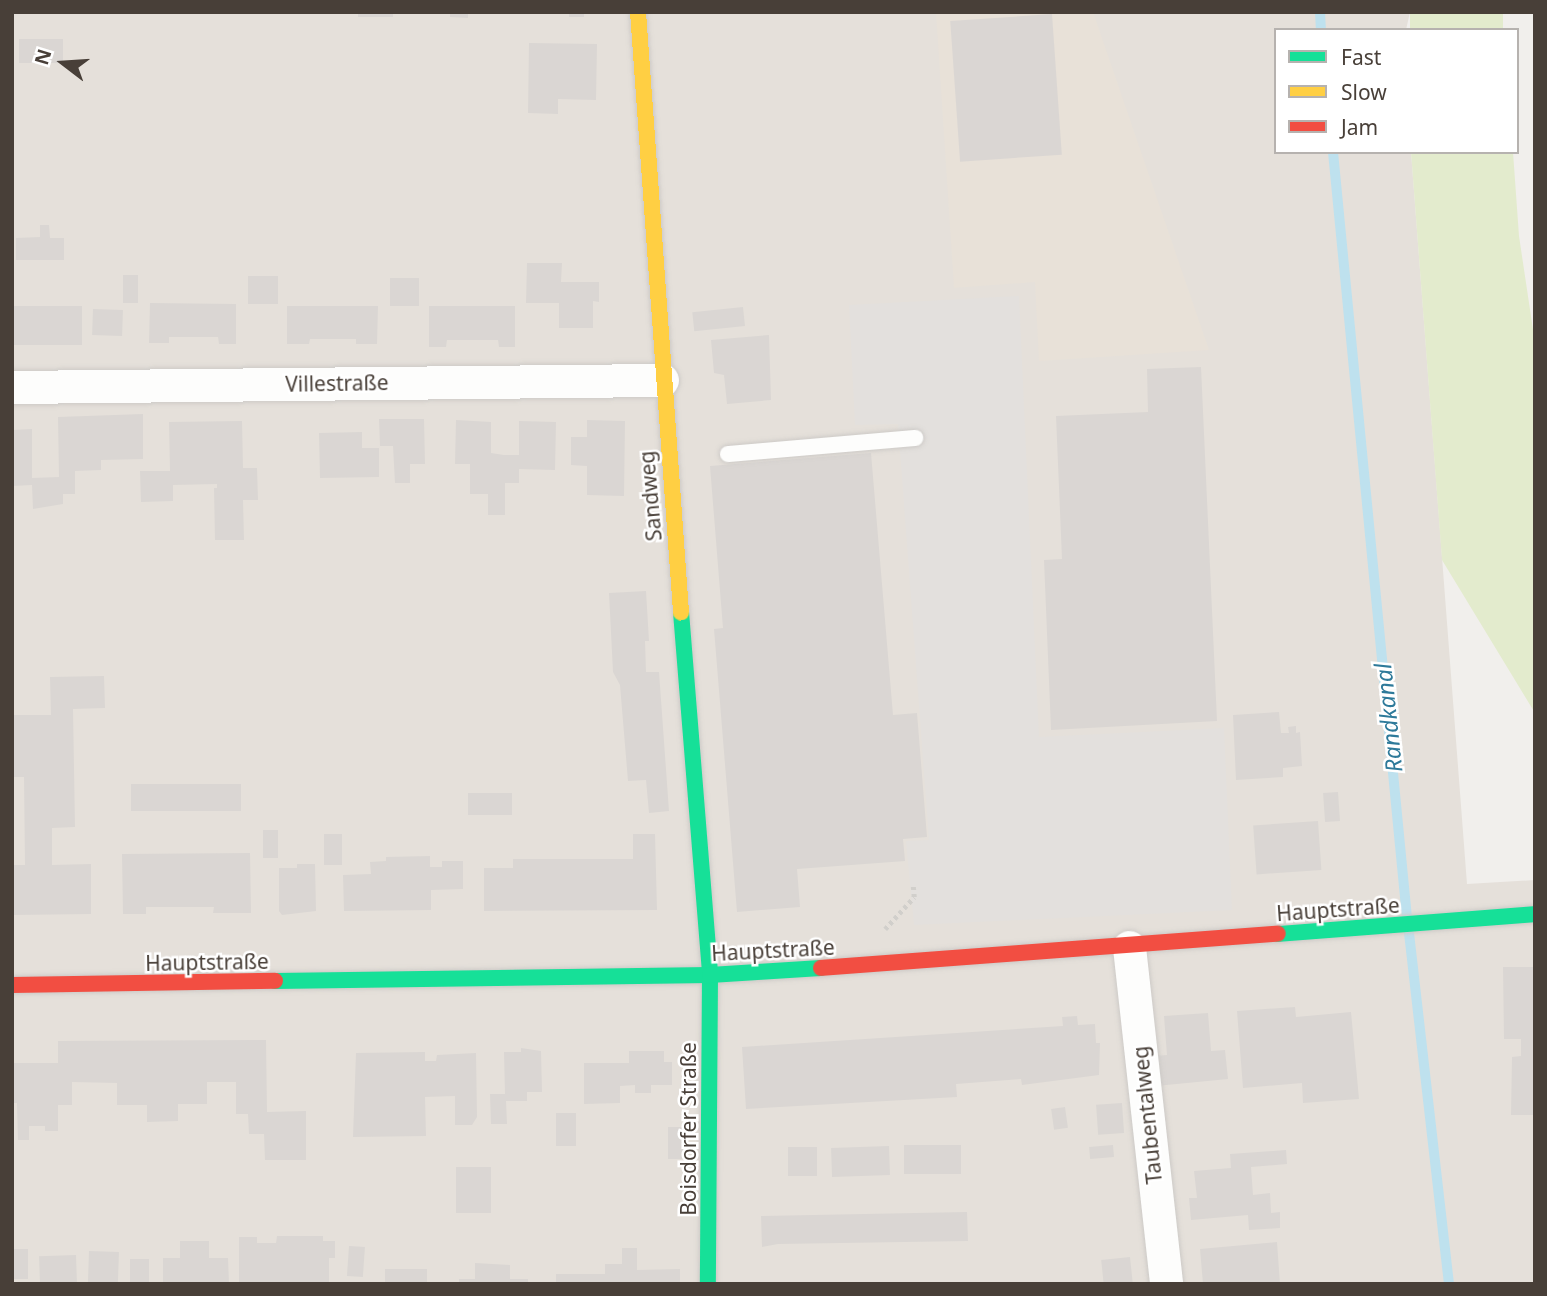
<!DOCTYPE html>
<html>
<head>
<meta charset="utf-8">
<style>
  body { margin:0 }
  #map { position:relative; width:1547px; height:1296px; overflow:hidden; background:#f1efec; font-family:"Noto Sans",sans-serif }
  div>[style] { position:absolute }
  .residential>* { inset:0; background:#e5e0da }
  .education>* { inset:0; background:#e8e1d8 }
  .green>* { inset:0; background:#e3ebcd; transform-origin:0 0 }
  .parking>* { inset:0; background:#e3e0dd }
  .stream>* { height:10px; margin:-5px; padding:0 5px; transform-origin:5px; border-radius:5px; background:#bee1ee }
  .building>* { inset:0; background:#dad6d3; transform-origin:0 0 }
  .path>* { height:4.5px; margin-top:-2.25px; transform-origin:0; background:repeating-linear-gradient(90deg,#d1cfcb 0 3.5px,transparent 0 7px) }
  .roads { filter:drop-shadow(0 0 2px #cdcac7) drop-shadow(0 0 2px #cdcac7) }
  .lane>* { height:16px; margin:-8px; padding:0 8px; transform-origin:8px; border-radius:8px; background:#fdfdfc }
  .street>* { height:33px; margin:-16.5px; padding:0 16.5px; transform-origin:16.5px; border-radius:16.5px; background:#fdfdfc }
  .fast>* { height:16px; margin:-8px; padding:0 8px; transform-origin:8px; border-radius:8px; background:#16e098 }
  .slow>* { height:16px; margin:-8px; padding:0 8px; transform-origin:8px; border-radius:8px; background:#ffcf43 }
  .jam>* { height:16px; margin:-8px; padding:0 8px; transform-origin:8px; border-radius:8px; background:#f24e42 }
  span { translate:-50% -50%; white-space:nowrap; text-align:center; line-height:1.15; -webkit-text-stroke:5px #fff; paint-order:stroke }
  .street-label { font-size:21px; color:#483f38 }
  .water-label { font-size:23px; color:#2e7a9a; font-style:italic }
  .frame { position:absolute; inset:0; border:14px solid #483f38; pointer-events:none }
  .legend { position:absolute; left:1274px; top:28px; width:245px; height:126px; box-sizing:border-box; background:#fff; border:2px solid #b6b2af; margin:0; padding:9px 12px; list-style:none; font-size:21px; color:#483f38 }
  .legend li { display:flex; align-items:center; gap:14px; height:35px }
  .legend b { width:35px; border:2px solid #b6b2af }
  .north { position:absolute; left:28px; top:28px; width:70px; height:70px; -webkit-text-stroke:5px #fff; paint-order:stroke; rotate:287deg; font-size:19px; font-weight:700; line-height:28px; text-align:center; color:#483f38 }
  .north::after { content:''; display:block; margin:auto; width:24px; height:32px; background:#483f38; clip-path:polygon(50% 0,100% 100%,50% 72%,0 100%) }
</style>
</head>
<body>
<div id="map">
  <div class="residential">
    <div style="clip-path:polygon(12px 12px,1410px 12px,1406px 30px,1276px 30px,1276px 152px,1411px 152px,1467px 884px,1535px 880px,1534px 1284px,12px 1284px)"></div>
  </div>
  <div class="education">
    <div style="clip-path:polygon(936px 12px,1093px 12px,1209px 350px,1039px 361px,1035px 282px,954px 288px)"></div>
  </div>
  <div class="green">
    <div style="left:1410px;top:12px;width:93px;height:18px"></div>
    <div style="clip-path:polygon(1411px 152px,1513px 152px,1519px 236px,1535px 343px,1535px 713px,1442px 560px)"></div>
  </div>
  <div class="parking">
    <div style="clip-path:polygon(1019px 296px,1039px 737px,1224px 728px,1232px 910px,914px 925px,906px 841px,929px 840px,898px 424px,855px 425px,849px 305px)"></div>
  </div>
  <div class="stream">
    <div style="left:1320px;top:12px;width:18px;rotate:87deg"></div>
    <div style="left:1333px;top:152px;width:770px;rotate:84.48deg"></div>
    <div style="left:1409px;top:933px;width:353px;rotate:83.5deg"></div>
  </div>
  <div class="building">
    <div style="left:358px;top:12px;width:35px;height:5px"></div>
    <div style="clip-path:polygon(450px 12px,468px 12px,468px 18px,450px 17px)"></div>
    <div style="left:569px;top:12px;width:15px;height:5px"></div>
    <div style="left:1052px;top:14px;width:141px;height:102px;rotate:86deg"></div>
    <div style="left:19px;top:39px;width:44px;height:24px"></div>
    <div style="clip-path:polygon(529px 43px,597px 44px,596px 100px,558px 99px,558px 114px,528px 113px)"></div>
    <div style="clip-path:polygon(40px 225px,49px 225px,50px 238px,64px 238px,64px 260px,16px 260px,16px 238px,40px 237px)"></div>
    <div style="clip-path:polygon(527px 263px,562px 263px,561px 282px,599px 282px,599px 302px,593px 301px,593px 328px,559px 328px,559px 303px,526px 303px)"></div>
    <div style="left:123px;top:275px;width:15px;height:28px"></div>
    <div style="left:248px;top:276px;width:30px;height:28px"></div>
    <div style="left:390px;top:278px;width:29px;height:28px"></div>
    <div style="clip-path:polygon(150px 303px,236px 304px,236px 344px,219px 344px,218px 337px,169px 337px,169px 343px,149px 343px)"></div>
    <div style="left:12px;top:306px;width:70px;height:39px"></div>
    <div style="clip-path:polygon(287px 306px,378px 306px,377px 344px,356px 344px,356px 339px,310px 339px,309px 344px,287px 344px)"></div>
    <div style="clip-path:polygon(429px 306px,515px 306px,515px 347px,499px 347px,498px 340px,447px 340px,446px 347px,429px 347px)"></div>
    <div style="left:743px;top:307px;width:19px;height:51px;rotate:84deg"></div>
    <div style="left:93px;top:309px;width:30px;height:26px;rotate:2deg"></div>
    <div style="clip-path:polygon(769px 335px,771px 400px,727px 404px,724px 375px,714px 373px,711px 340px)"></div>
    <div style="clip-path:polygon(1201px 367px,1217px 721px,1051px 730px,1044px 560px,1062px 559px,1056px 416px,1148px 412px,1147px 369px)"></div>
    <div style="clip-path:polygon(143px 414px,143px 459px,101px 460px,101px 470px,75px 471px,75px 494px,63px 494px,63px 504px,33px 509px,32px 485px,12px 486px,12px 430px,32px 429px,32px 478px,59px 477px,58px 417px)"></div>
    <div style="clip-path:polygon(379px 419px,424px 419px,425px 464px,410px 464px,410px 483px,395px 483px,393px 446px,380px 446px)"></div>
    <div style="clip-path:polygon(456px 420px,491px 422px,491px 453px,504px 455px,519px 455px,519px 421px,556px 422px,555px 470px,519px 469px,519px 483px,505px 483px,505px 515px,488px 515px,488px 494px,470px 494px,470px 464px,455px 464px)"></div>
    <div style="clip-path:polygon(587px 420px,625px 421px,624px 496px,587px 495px,587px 466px,571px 465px,571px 437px,587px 437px)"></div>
    <div style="clip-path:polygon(242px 421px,243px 468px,257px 468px,258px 500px,243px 500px,244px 540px,215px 540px,214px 488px,217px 488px,217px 484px,173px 485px,173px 501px,141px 502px,140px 471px,170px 471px,169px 422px)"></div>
    <div style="clip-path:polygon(362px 432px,362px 448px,379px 448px,379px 477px,320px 478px,319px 433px)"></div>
    <div style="clip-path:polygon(871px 453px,893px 715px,917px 713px,927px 837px,903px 839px,905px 861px,797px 869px,800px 907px,737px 912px,714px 629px,723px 628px,710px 466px)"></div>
    <div style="clip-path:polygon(646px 591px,649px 641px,645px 641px,646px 672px,659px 672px,669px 811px,649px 813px,646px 780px,628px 781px,620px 685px,613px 672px,609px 593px)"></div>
    <div style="clip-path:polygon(104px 676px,105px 708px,73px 709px,75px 827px,52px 828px,52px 865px,91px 864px,91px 914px,12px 915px,12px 865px,25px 865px,24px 777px,12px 777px,12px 715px,51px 715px,50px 677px)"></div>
    <div style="clip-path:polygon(1279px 712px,1281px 733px,1289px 733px,1288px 727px,1296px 726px,1296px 733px,1300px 732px,1302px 766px,1283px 768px,1283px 777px,1236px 780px,1233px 715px)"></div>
    <div style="left:241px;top:784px;width:27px;height:110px;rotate:90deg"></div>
    <div style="left:1338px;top:792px;width:29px;height:15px;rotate:86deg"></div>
    <div style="left:468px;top:793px;width:44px;height:22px"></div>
    <div style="left:1318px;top:821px;width:49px;height:65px;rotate:86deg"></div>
    <div style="left:263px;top:830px;width:15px;height:28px"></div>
    <div style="left:324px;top:834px;width:18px;height:31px"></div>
    <div style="clip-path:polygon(633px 834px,655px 834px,657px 910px,484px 911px,484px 868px,513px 868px,513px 859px,633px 859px)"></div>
    <div style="clip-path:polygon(250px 853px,251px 913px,213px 913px,214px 907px,146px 907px,146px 914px,123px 914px,122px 854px)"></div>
    <div style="clip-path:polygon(430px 856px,430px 867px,442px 867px,442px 861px,463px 861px,463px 889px,431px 890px,431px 910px,344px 911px,343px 875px,371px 874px,370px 862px,386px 861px,386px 857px)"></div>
    <div style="clip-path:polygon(297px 864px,315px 864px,316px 911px,282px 915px,279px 911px,279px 868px,297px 868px)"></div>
    <div style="clip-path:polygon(1503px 967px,1535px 967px,1535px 1115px,1511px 1115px,1512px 1057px,1521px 1056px,1521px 1039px,1504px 1039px)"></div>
    <div style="clip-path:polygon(1295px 1007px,1296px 1017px,1351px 1012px,1359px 1099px,1303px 1103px,1302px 1083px,1243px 1088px,1237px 1011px)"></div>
    <div style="clip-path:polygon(1208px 1013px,1211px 1051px,1225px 1050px,1228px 1079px,1156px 1086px,1153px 1056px,1167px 1055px,1164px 1016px)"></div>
    <div style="clip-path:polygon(1077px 1016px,1078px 1025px,1095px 1024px,1096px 1043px,1100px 1043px,1099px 1075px,1022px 1085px,1021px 1079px,956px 1084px,957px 1097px,746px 1109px,742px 1047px,1063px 1026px,1062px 1017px)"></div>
    <div style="clip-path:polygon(266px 1040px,267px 1112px,306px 1111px,306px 1160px,265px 1160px,264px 1134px,249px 1134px,248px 1114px,236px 1114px,236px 1082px,207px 1082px,207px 1104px,178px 1104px,178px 1121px,147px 1122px,147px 1105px,117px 1105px,117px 1083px,72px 1082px,72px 1105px,58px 1105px,58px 1131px,45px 1131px,45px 1126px,29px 1126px,29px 1140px,18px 1140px,17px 1103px,12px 1103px,12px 1063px,58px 1063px,58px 1041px)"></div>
    <div style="clip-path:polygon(521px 1048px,541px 1051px,542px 1092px,527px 1092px,527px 1101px,506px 1101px,507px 1124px,491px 1124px,490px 1094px,505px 1094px,504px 1052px,521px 1052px)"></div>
    <div style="clip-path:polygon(629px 1051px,664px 1051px,664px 1062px,672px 1062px,672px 1085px,651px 1085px,651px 1093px,635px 1093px,635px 1085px,620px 1086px,620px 1103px,584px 1104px,584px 1063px,629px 1063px)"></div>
    <div style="clip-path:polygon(425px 1052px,425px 1061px,436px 1061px,437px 1055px,476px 1053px,477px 1117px,472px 1125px,455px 1125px,455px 1096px,425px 1097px,426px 1136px,353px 1137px,356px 1053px)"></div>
    <div style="left:1122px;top:1103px;width:30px;height:26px;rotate:86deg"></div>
    <div style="left:1065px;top:1107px;width:21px;height:14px;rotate:82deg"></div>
    <div style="left:556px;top:1113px;width:20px;height:33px"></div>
    <div style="left:668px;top:1127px;width:18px;height:32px"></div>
    <div style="left:904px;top:1145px;width:57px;height:29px"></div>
    <div style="left:1113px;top:1145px;width:12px;height:24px;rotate:85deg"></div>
    <div style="left:889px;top:1146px;width:29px;height:58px;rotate:88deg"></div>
    <div style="left:788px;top:1147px;width:29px;height:29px"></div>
    <div style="clip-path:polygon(1286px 1150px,1287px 1164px,1251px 1167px,1253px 1195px,1270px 1193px,1271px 1213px,1280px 1212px,1280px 1228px,1249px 1230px,1248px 1215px,1191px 1220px,1189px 1198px,1197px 1198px,1194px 1171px,1231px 1168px,1230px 1154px)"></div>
    <div style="left:491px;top:1167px;width:46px;height:35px;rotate:90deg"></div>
    <div style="clip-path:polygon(967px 1212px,968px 1241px,778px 1244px,762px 1247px,761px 1216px)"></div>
    <div style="clip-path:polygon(277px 1236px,323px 1236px,323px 1241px,335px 1241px,335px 1258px,329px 1258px,329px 1284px,239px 1284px,239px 1237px,257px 1237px,257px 1243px,276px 1243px)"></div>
    <div style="clip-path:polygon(180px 1241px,209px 1241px,209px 1258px,228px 1258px,229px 1284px,163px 1284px,163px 1258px,180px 1258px)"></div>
    <div style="clip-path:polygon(1277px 1242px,1280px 1284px,1203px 1284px,1200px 1249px)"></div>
    <div style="left:349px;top:1246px;width:16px;height:30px;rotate:4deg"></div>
    <div style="clip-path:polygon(622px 1248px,637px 1248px,637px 1270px,680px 1269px,680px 1284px,556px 1284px,556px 1274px,605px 1274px,605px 1264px,622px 1264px)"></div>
    <div style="left:12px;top:1249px;width:16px;height:30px"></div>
    <div style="left:89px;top:1251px;width:30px;height:33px;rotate:2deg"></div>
    <div style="left:76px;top:1255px;width:29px;height:37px;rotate:88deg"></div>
    <div style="left:1130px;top:1257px;width:27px;height:29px;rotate:84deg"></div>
    <div style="left:130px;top:1259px;width:19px;height:25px"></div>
    <div style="clip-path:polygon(475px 1263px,510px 1265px,510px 1279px,528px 1279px,528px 1284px,459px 1284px,459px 1279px,475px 1279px)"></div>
    <div style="left:427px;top:1269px;width:15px;height:42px;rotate:90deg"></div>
  </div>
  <div class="path">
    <div style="left:885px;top:929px;width:43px;rotate:-47.8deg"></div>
    <div style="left:914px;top:897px;width:11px;rotate:-95deg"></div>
  </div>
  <div class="roads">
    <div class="lane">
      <div style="left:728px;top:454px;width:188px;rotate:-4.9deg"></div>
    </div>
    <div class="street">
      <div style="left:12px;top:387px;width:650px;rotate:-0.62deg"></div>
      <div style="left:1129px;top:947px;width:339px;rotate:83.7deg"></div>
    </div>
    <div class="fast">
      <div style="left:681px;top:612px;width:364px;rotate:85.4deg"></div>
      <div style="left:710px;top:975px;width:309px;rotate:90.4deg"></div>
      <div style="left:1278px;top:934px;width:258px;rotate:-4.4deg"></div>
      <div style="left:275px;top:981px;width:435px;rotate:-0.8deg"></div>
      <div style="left:710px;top:975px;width:111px;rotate:-3.6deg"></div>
    </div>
    <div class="slow">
      <div style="left:638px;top:12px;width:602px;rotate:85.9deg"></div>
    </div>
    <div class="jam">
      <div style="left:821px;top:968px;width:458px;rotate:-4.3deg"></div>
      <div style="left:12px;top:985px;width:263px;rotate:-0.9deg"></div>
    </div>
  </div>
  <div class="street-label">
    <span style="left:337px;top:383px;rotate:-1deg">Villestraße</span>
    <span style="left:650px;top:496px;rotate:-95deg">Sandweg</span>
    <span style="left:1338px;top:909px;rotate:-4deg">Hauptstraße</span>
    <span style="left:773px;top:950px;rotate:-3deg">Hauptstraße</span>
    <span style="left:207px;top:962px;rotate:-1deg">Hauptstraße</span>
    <span style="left:1147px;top:1115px;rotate:-96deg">Taubentalweg</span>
    <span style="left:688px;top:1129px;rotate:-90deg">Boisdorfer Straße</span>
  </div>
  <div class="water-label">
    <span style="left:1388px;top:718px;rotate:-96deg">Randkanal</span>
  </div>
  <div class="frame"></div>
  <ul class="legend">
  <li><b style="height:9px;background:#16e098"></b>Fast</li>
  <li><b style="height:9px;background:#ffcf43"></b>Slow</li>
  <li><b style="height:9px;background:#f24e42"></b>Jam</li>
  </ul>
  <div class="north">N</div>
</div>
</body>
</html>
